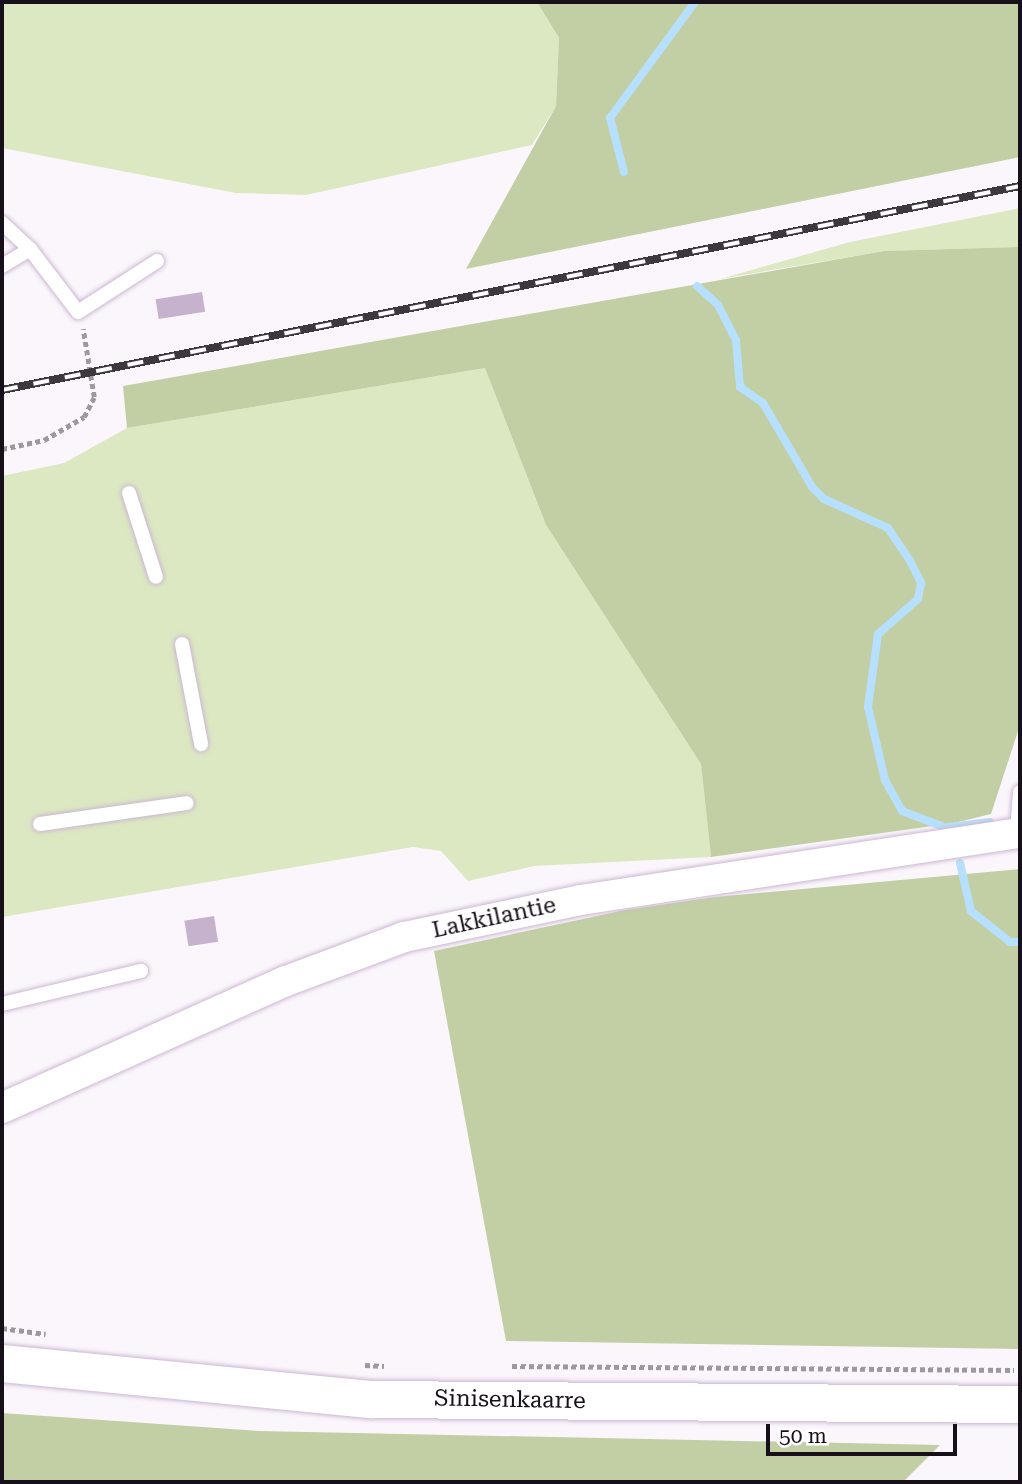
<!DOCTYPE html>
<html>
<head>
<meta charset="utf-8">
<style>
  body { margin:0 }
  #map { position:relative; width:1022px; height:1484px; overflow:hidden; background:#fbf6fc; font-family:"Roboto Serif",serif }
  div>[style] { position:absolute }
  .green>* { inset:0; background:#dce8c2 }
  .forest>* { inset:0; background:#c2cfa4 }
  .stream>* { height:8px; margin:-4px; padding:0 4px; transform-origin:4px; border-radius:4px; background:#b7e0fe }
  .building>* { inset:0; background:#c7b2cd; transform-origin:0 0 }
  .path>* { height:4.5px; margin-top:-2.25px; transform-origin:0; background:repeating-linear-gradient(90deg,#9d979e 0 5px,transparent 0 8.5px) }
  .roads { filter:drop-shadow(0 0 2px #ccb7d2) drop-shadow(0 0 2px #ccb7d2) }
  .service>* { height:14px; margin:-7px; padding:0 7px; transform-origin:7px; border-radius:7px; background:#fff }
  .minor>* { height:30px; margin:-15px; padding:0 15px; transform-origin:15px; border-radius:15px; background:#fff }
  .tertiary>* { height:37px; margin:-18.5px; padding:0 18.5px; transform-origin:18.5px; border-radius:18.5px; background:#fff }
  .rail>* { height:8px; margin-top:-4px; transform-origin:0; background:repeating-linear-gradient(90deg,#fff 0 16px,#3f3740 0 32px); box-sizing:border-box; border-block:2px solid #3f3740 }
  span { translate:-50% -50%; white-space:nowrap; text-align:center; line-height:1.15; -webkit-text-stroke:7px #fff; paint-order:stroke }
  .street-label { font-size:23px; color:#170f19 }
  .frame { position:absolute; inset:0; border:4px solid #170f19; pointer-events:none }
  .scale { position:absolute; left:766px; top:1424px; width:191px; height:32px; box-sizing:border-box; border:4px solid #170f19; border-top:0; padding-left:9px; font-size:21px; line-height:24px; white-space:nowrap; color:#170f19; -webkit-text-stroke:5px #fff; paint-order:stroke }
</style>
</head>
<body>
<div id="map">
  <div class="green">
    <div style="clip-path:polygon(2px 2px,537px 2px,559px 38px,556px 106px,532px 145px,306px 195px,236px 193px,2px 148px)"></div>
    <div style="clip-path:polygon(1020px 208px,1020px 247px,884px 251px,720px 279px,850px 242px)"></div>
    <div style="clip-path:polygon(485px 368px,546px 525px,701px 764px,711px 857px,534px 866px,468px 881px,441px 851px,413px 847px,2px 917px,2px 476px,64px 463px,127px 428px)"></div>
  </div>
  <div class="forest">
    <div style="clip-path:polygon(537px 2px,1020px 2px,1020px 157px,466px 269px,556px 106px,559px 38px)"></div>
    <div style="clip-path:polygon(1020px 247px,1020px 725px,991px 814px,954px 823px,711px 857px,701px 764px,546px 525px,485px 368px,127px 428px,123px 386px,884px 251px)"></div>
    <div style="clip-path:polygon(1020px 869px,1020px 1349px,506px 1341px,434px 951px,625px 910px,715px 897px)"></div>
    <div style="clip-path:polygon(2px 1413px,259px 1431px,940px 1445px,903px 1482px,2px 1482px)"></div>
  </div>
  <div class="stream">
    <div style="left:624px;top:172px;width:56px;rotate:-104.5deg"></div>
    <div style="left:610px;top:118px;width:144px;rotate:-53.8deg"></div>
    <div style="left:697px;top:286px;width:28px;rotate:42deg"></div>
    <div style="left:718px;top:305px;width:39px;rotate:63deg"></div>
    <div style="left:736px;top:340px;width:47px;rotate:85.1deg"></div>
    <div style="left:740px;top:387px;width:28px;rotate:35deg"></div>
    <div style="left:763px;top:403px;width:97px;rotate:59.7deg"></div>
    <div style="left:812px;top:487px;width:17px;rotate:45deg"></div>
    <div style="left:824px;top:499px;width:70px;rotate:24.4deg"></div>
    <div style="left:888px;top:528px;width:40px;rotate:56deg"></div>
    <div style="left:910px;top:561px;width:25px;rotate:63deg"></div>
    <div style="left:921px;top:583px;width:16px;rotate:101deg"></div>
    <div style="left:918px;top:599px;width:53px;rotate:138.8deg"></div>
    <div style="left:878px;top:634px;width:74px;rotate:97.8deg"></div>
    <div style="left:868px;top:707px;width:75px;rotate:76.9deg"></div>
    <div style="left:885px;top:780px;width:35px;rotate:61deg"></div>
    <div style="left:902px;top:811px;width:56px;rotate:21deg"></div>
    <div style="left:949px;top:827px;width:41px;rotate:-7deg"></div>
    <div style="left:960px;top:863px;width:49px;rotate:77.1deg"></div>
    <div style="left:971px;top:911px;width:50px;rotate:38.5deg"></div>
    <div style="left:1010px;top:942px;width:10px"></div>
  </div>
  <div class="building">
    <div style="left:202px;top:292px;width:20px;height:47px;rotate:81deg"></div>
    <div style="left:214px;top:916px;width:26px;height:30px;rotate:81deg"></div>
  </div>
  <div class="path">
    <div style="left:2px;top:449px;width:43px;rotate:-12.1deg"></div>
    <div style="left:44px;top:440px;width:46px;rotate:-29.9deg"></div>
    <div style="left:84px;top:417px;width:22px;rotate:-63deg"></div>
    <div style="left:94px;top:397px;width:69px;rotate:-99.2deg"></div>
    <div style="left:2px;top:1328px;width:44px;rotate:7.8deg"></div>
    <div style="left:365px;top:1365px;width:19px;rotate:3deg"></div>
    <div style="left:512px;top:1366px;width:502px;rotate:0.46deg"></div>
  </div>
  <div class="roads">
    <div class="service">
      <div style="left:2px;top:223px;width:38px;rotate:43deg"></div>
      <div style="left:30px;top:249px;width:79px;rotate:52.7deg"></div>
      <div style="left:78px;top:312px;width:94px;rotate:-32.8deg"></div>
      <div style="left:2px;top:266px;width:33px;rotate:-31deg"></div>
      <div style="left:129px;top:493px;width:88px;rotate:72.2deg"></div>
      <div style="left:182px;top:644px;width:102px;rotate:79.2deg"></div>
      <div style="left:40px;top:824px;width:148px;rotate:-8.1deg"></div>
      <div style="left:1017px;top:833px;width:41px;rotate:-85.8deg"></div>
      <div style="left:2px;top:1004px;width:143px;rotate:-13.4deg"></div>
    </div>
    <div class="minor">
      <div style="left:2px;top:1108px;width:311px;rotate:-24.1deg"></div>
      <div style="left:286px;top:981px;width:126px;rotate:-20.4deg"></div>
      <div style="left:404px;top:937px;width:181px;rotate:-11.8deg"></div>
      <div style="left:581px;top:900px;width:441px;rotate:-8.7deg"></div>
    </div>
    <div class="tertiary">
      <div style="left:2px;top:1363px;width:371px;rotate:5.6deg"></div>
      <div style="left:371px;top:1399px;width:649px;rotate:0.44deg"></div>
    </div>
  </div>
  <div class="rail">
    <div style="left:2px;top:390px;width:1038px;rotate:-11.33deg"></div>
  </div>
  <div class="street-label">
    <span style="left:494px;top:918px;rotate:-12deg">Lakkilantie</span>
    <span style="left:510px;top:1400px;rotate:1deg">Sinisenkaarre</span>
  </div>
  <div class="frame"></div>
  <div class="scale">50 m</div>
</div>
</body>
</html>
